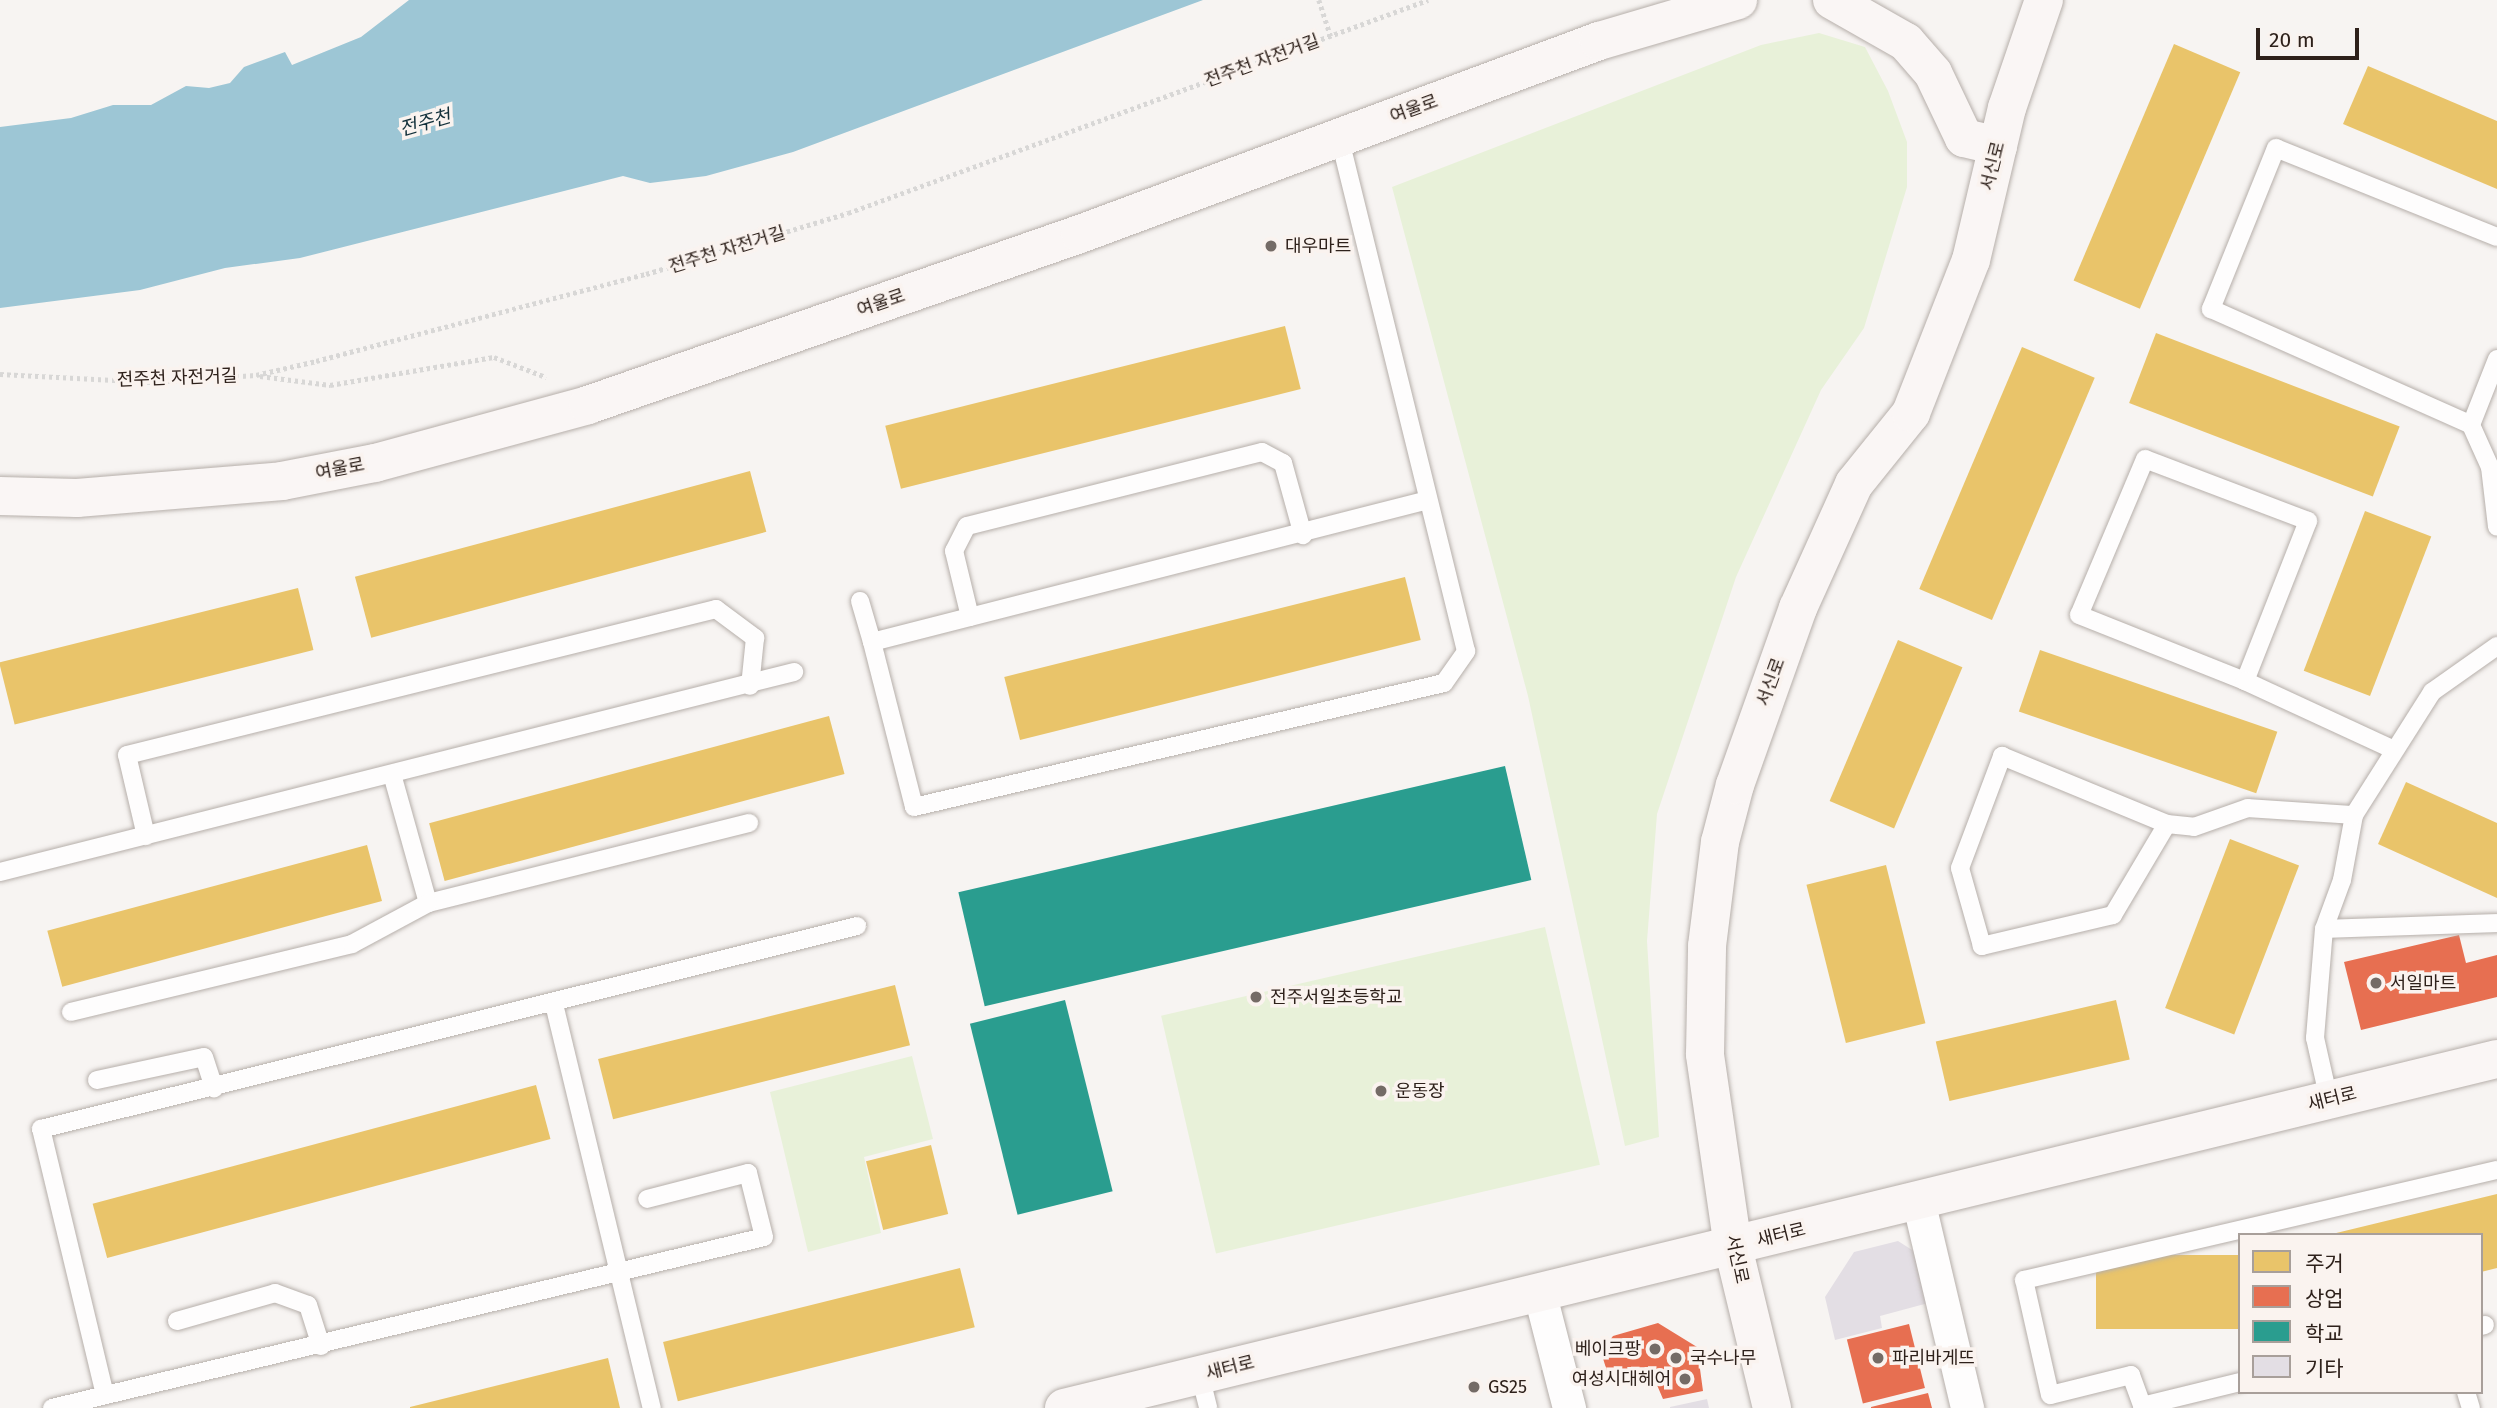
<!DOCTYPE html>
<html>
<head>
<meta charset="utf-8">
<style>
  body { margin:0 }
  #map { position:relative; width:2497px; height:1408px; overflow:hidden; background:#f7f4f2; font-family:"Fira Sans","Noto Sans KR",sans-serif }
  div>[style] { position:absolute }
  .green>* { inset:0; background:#e8f1d9; transform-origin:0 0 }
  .water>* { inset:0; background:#9dc6d5 }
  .homes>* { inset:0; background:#e9c46a; transform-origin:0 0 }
  .shops>* { inset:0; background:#e76f51; transform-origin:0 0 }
  .schools>* { inset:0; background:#2a9d8f; transform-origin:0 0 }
  .building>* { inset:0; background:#e3dee4 }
  .path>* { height:4.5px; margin-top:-2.25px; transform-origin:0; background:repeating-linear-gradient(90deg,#d8d7d6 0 3.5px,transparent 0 7px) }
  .roads { filter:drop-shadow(0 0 2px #b6afaa) drop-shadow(0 0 2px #b6afaa) }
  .lane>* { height:18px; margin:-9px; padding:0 9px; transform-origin:9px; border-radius:9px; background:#fefdfd }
  .street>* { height:33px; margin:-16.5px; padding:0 16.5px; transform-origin:16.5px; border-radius:16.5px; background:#fefdfd }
  .secondary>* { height:38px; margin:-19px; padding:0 19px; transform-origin:19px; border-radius:19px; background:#faf6f5 }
  .dots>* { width:19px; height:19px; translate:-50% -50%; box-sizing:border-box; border:4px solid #faf3ef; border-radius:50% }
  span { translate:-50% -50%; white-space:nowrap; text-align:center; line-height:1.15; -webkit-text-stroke:7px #faf3ef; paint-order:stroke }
  .street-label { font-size:18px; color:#2e211b }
  .poi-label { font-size:18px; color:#2e211b }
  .left { translate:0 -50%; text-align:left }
  .right { translate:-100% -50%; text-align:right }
  .water-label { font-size:19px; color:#12303a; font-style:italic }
  .legend { position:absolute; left:2238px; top:1233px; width:245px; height:161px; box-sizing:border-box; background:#faf3ef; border:2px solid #a89f9a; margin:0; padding:9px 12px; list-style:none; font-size:21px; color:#2e211b }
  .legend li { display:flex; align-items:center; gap:14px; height:35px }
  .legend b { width:35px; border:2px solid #a89f9a }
  .scale { position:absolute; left:2256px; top:28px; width:103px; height:32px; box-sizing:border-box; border:4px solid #2e211b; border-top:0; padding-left:9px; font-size:21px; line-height:24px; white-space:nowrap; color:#2e211b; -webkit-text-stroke:5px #faf3ef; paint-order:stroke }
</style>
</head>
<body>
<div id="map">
  <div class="green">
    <div style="clip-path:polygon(1819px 33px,1865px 47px,1888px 91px,1907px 142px,1907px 187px,1864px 328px,1821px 390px,1736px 577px,1657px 814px,1647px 941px,1659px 1137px,1625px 1146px,1528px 696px,1392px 187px,1761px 45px)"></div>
    <div style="left:1545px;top:927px;width:244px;height:394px;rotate:77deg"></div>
    <div style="clip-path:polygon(912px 1056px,933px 1139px,864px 1157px,881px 1233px,808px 1252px,770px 1092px)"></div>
  </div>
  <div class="water">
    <div style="clip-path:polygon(409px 0,1203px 0,793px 152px,706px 176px,650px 183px,623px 176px,300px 258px,225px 268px,140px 290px,0 308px,0 127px,71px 118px,113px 105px,151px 105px,186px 86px,209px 88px,230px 83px,244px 67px,285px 52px,292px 65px,361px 37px)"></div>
  </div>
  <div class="homes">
    <div style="left:2174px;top:44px;width:72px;height:257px;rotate:23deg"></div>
    <div style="clip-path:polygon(2368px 66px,2497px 121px,2497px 189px,2343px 124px)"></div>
    <div style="left:1285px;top:326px;width:65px;height:412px;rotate:76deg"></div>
    <div style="left:2156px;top:333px;width:261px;height:75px;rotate:21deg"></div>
    <div style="left:2022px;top:347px;width:79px;height:263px;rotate:23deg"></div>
    <div style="left:750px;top:471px;width:63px;height:409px;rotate:75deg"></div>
    <div style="left:2365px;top:511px;width:71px;height:171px;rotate:21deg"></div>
    <div style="left:1405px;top:577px;width:65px;height:413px;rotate:76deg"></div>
    <div style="left:298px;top:588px;width:64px;height:308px;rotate:76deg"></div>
    <div style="left:1898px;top:640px;width:70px;height:175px;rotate:23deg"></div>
    <div style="left:2040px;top:650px;width:251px;height:65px;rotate:19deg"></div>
    <div style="left:829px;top:716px;width:60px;height:414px;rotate:75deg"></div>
    <div style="clip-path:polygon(2406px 782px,2497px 823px,2497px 898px,2378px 844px)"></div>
    <div style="left:2230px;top:839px;width:74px;height:181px;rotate:21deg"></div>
    <div style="left:367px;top:845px;width:58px;height:331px;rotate:75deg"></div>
    <div style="left:1886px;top:865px;width:163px;height:82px;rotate:76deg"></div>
    <div style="left:895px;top:985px;width:62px;height:306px;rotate:76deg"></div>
    <div style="left:2116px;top:1000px;width:61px;height:185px;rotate:77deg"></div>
    <div style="left:536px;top:1085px;width:56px;height:459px;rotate:75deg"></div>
    <div style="left:931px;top:1145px;width:71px;height:67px;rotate:76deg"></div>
    <div style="clip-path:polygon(2497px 1194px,2497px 1268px,2481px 1272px,2481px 1235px,2328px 1235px)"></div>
    <div style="left:2240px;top:1255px;width:74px;height:144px;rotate:90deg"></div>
    <div style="left:960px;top:1268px;width:61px;height:306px;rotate:76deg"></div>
    <div style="clip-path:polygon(608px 1358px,620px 1408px,410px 1408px,410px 1407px)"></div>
  </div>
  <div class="shops">
    <div style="clip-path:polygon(2459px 935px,2466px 963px,2497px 955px,2497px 997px,2361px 1030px,2344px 962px)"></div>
    <div style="clip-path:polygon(1658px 1323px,1697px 1347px,1703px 1391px,1663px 1399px,1651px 1371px,1610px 1381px,1601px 1352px,1613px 1336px)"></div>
    <div style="left:1909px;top:1324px;width:66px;height:64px;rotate:76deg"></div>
    <div style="clip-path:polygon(1928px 1393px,1932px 1408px,1871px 1408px,1871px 1407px)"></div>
  </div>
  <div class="schools">
    <div style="left:1505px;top:766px;width:117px;height:561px;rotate:77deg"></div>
    <div style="left:1065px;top:1000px;width:197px;height:98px;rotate:76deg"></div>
  </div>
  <div class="building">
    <div style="clip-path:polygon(1898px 1241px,1920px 1255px,1932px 1302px,1880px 1316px,1882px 1328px,1835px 1340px,1825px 1297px,1854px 1252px)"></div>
    <div style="clip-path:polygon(1707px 1399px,1709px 1408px,1670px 1408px,1670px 1407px)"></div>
  </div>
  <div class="path">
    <div style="left:1319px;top:0;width:38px;rotate:72deg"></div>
    <div style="left:0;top:374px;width:152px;rotate:3deg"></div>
    <div style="left:152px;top:382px;width:104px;rotate:-3.9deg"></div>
    <div style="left:256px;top:375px;width:62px;rotate:-13.1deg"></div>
    <div style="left:316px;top:361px;width:341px;rotate:-14.8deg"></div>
    <div style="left:646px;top:274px;width:211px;rotate:-16.8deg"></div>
    <div style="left:848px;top:213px;width:618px;rotate:-20.17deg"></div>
    <div style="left:260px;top:376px;width:71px;rotate:7.3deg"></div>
    <div style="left:330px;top:385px;width:166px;rotate:-9.7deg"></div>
    <div style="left:494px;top:357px;width:56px;rotate:21deg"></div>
  </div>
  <div class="roads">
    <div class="lane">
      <div style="left:2497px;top:237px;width:238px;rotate:-158.1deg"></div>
      <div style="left:2276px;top:148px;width:174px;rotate:112deg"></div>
      <div style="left:2211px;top:309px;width:285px;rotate:24deg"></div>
      <div style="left:2471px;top:425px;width:46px;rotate:65.7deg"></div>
      <div style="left:2490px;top:467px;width:60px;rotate:83.3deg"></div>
      <div style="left:2471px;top:425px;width:71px;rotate:-68.5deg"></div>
      <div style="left:860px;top:601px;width:43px;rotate:73.7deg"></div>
      <div style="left:872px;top:642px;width:574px;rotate:-14.33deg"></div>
      <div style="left:970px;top:617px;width:68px;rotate:-103.6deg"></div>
      <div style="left:954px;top:551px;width:28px;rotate:-63deg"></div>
      <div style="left:967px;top:526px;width:304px;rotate:-14.1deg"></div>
      <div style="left:1262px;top:452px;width:24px;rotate:28deg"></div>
      <div style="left:1283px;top:463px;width:75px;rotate:74.5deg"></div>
      <div style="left:872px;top:642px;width:170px;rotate:75.7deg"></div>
      <div style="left:914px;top:807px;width:544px;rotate:-13.17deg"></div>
      <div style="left:1444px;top:683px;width:39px;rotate:-55deg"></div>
      <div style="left:1466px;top:651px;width:530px;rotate:-103.85deg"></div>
      <div style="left:2245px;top:681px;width:172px;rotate:-68.5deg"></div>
      <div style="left:2308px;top:521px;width:174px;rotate:-159.2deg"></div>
      <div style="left:2145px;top:459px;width:169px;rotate:112.9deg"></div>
      <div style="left:2079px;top:615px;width:179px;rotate:21.7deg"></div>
      <div style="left:2245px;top:681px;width:164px;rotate:24.8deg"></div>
      <div style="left:392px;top:774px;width:134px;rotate:74.4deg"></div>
      <div style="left:428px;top:903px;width:331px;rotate:-14deg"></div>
      <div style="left:2167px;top:824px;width:106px;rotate:120.7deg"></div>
      <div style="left:2113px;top:915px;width:135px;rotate:166.7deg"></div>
      <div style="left:1982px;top:946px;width:81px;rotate:-105.8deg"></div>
      <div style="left:1960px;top:868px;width:120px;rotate:-69.4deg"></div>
      <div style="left:2002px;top:756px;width:178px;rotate:22.4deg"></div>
      <div style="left:2167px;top:824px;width:27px;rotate:6deg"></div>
      <div style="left:2194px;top:827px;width:57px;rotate:-19.4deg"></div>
      <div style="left:2248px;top:808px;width:106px;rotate:3.8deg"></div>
      <div style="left:146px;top:836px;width:83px;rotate:-103.2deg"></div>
      <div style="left:127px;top:755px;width:607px;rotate:-13.92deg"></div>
      <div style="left:716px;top:609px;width:49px;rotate:36.6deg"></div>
      <div style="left:755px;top:638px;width:48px;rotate:95.9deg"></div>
      <div style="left:0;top:872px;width:819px;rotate:-14.14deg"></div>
      <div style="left:2324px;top:929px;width:173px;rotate:-2deg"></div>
      <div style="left:554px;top:1004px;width:416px;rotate:76.4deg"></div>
      <div style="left:71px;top:1012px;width:289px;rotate:-13.6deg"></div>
      <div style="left:352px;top:944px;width:86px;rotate:-28.3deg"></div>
      <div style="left:97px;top:1080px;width:109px;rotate:-12.1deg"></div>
      <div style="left:204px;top:1057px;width:33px;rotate:72deg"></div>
      <div style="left:2329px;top:1100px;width:64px;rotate:-102.7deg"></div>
      <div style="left:2315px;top:1038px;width:109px;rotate:-85.3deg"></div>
      <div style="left:2324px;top:929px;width:52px;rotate:-69.8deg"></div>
      <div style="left:2342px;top:880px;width:66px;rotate:-79.5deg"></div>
      <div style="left:2354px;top:815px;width:146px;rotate:-57.6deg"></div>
      <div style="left:2432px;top:692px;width:80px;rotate:-35.3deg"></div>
      <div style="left:177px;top:1321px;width:102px;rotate:-15.9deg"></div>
      <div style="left:275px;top:1293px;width:35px;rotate:20deg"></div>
      <div style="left:308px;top:1305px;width:43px;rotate:72.4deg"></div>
      <div style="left:2481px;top:1326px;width:4px;rotate:-14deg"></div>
      <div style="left:1200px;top:1375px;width:34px;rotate:76deg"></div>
      <div style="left:2466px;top:1392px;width:17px;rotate:73deg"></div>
      <div style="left:105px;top:1395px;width:274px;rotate:-103.5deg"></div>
      <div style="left:41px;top:1129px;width:841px;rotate:-13.97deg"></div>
      <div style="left:2142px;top:1406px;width:101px;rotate:-13.8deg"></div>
      <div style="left:52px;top:1408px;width:732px;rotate:-13.5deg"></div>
      <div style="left:764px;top:1237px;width:66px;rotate:-104deg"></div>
      <div style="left:748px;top:1173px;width:104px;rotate:165.6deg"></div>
      <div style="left:2143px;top:1408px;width:35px;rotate:-110deg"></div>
      <div style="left:2131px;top:1375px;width:83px;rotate:166.1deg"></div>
      <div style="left:2050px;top:1395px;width:118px;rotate:-102.7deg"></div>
      <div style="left:2024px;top:1280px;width:486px;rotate:-13.1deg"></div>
    </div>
    <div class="street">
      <div style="left:1918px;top:1200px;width:214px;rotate:76.7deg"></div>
      <div style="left:1539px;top:1291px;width:121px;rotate:75.6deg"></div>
    </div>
    <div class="secondary">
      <div style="left:1832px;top:0;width:85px;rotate:29.6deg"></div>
      <div style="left:1906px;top:42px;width:41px;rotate:48.9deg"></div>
      <div style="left:1933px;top:73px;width:72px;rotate:64.5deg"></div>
      <div style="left:1964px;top:138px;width:35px;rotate:13deg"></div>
      <div style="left:0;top:496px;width:77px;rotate:1.5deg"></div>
      <div style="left:77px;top:498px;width:206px;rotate:-4.7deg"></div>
      <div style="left:282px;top:481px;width:95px;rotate:-11deg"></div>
      <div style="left:375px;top:463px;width:221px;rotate:-15.2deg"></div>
      <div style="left:588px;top:405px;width:521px;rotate:-19.17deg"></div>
      <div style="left:1080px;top:234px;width:554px;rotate:-20.4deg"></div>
      <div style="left:1599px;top:41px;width:145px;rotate:-16.4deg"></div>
      <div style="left:1064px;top:1408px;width:1475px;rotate:-13.69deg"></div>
      <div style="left:1772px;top:1408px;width:166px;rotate:-103.6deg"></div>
      <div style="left:1733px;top:1247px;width:195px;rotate:-98.3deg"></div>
      <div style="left:1705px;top:1054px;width:108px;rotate:-88.9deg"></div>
      <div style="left:1707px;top:946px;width:105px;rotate:-82.9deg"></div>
      <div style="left:1720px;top:842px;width:59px;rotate:-75.3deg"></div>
      <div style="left:1735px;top:785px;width:188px;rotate:-70.4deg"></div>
      <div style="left:1798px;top:608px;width:136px;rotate:-65.7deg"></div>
      <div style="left:1854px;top:484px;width:91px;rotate:-51.2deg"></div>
      <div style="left:1911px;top:413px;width:164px;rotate:-68.6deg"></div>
      <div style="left:1971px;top:260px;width:156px;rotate:-76.7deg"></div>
      <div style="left:2007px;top:108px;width:114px;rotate:-71.1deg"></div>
    </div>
  </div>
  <div class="dots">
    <div style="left:1271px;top:246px;background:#746b66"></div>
    <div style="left:2376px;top:983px;background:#746b66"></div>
    <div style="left:1256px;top:997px;background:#746b66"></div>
    <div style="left:1381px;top:1091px;background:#746b66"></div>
    <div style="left:1655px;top:1349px;background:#746b66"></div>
    <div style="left:1676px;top:1358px;background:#746b66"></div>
    <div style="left:1878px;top:1358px;background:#746b66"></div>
    <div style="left:1685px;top:1379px;background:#746b66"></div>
    <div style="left:1474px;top:1387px;background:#746b66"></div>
  </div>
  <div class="street-label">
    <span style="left:1262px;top:61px;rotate:-20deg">전주천 자전거길</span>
    <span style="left:1414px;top:109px;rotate:-20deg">여울로</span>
    <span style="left:1993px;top:166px;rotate:-76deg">서신로</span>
    <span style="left:727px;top:250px;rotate:-17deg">전주천 자전거길</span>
    <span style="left:881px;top:303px;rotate:-19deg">여울로</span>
    <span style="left:177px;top:378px;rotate:-2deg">전주천 자전거길</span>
    <span style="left:340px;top:469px;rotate:-11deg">여울로</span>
    <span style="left:1771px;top:682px;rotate:-70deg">서신로</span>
    <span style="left:2332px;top:1099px;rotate:-14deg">새터로</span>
    <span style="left:1781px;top:1235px;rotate:-14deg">새터로</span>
    <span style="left:1737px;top:1259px;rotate:78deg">서신로</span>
    <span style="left:1230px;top:1368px;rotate:-14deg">새터로</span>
  </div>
  <div class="poi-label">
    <span class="left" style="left:1285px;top:246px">대우마트</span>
    <span class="left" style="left:2390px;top:983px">서일마트</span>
    <span class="left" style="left:1270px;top:997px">전주서일초등학교</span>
    <span class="left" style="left:1395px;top:1091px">운동장</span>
    <span class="right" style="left:1641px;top:1349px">베이크팡</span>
    <span class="left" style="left:1690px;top:1358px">국수나무</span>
    <span class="left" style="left:1892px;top:1358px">파리바게뜨</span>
    <span class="right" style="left:1671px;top:1379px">여성시대헤어</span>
    <span class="left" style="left:1488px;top:1387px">GS25</span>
  </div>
  <div class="water-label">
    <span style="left:425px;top:123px;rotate:-16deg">전주천</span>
  </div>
  <ul class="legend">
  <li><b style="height:19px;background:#e9c46a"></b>주거</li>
  <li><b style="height:19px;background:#e76f51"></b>상업</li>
  <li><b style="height:19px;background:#2a9d8f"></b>학교</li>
  <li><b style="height:19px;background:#e3dee4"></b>기타</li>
  </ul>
  <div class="scale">20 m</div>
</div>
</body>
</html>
